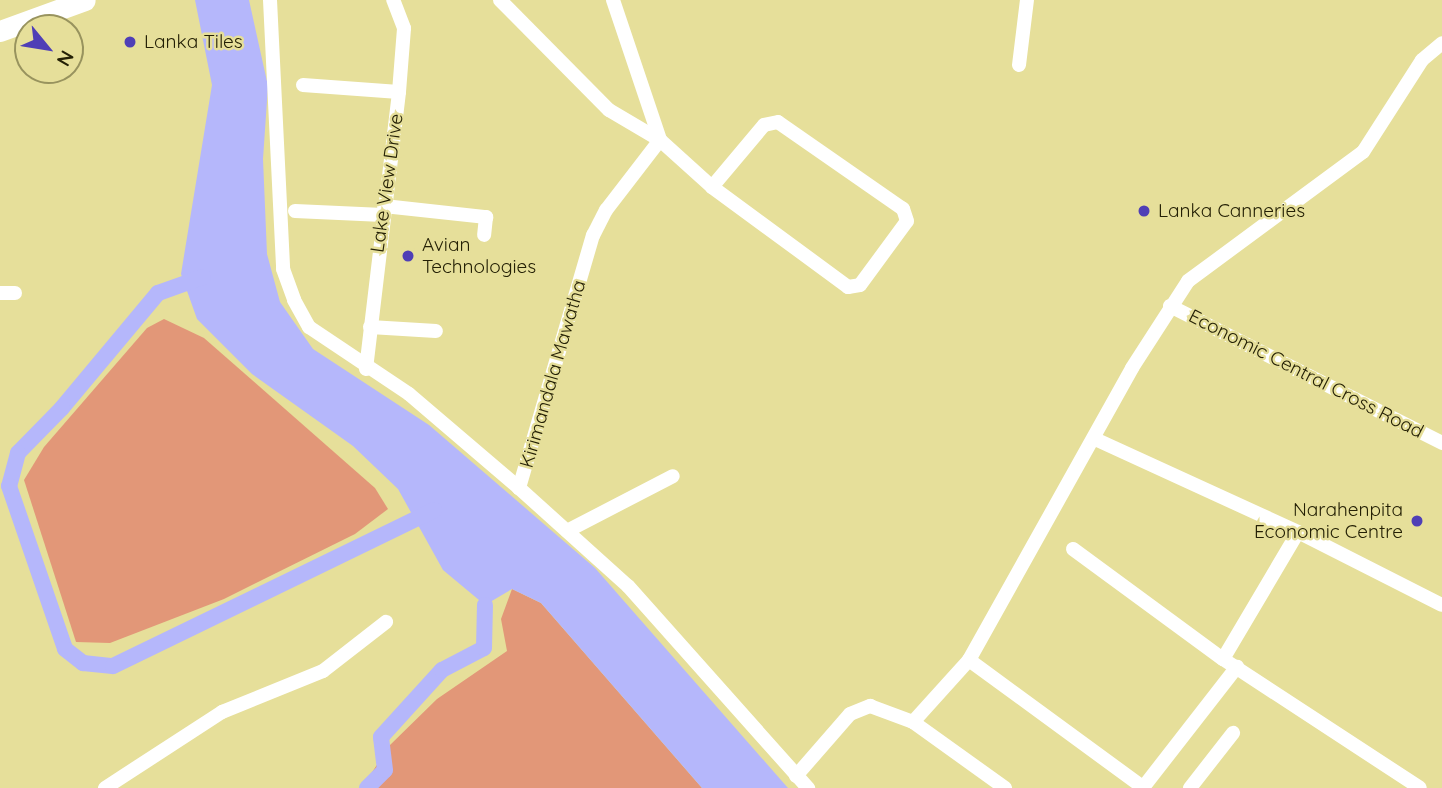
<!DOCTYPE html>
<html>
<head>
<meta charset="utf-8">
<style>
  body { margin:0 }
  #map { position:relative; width:1442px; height:788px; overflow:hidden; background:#e6df9a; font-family:Quicksand,sans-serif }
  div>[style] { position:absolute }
  .green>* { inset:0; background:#e29778 }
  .water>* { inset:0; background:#b5b7fb }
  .canal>* { height:16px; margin:-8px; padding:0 8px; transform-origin:8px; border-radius:8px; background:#b5b7fb }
  .street>* { height:14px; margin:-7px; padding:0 7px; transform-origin:7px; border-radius:7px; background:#fff }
  .primary>* { height:21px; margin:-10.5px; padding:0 10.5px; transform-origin:10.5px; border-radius:10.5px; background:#fff }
  .dots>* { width:19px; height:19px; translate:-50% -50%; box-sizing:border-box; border:4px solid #e6df9a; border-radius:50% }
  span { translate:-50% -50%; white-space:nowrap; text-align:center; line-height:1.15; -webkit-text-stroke:5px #e6df9a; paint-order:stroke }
  .poi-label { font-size:19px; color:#242005 }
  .left { translate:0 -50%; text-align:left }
  .right { translate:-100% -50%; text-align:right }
  .street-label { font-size:19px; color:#242005 }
  .north { position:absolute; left:14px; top:14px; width:70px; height:70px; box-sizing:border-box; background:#e6df9a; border:2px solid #98935e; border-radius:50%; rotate:120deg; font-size:19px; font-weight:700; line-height:28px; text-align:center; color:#242005 }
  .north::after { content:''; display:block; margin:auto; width:24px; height:32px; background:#4f3fb6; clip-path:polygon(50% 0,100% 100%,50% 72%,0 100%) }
</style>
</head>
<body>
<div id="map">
  <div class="green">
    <div style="clip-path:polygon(164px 319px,204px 338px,375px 488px,388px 509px,355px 534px,224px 599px,110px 643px,76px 642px,24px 480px,44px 447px,147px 328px)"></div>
    <div style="clip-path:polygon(512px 589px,541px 603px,702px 788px,362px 788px,389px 746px,437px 699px,507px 651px,501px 619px)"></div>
  </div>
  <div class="water">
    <div style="clip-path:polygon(195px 0,249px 0,268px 86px,263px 159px,267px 254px,280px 302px,313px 349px,429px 425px,595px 568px,788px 788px,702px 788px,541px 603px,512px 589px,485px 605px,443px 570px,398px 489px,353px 446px,252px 374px,197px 319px,181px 274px,212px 85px)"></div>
  </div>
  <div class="canal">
    <div style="left:203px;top:277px;width:48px;rotate:160.4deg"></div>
    <div style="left:158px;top:293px;width:150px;rotate:129.9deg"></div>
    <div style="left:62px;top:408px;width:63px;rotate:134.4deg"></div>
    <div style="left:18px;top:453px;width:34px;rotate:105deg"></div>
    <div style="left:9px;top:486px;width:172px;rotate:71deg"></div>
    <div style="left:65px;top:649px;width:23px;rotate:38deg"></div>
    <div style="left:83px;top:663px;width:30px;rotate:6deg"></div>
    <div style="left:113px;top:666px;width:357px;rotate:-25.9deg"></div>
    <div style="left:367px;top:788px;width:25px;rotate:-45deg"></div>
    <div style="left:385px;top:770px;width:33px;rotate:-97deg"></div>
    <div style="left:381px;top:737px;width:91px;rotate:-47.7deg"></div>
    <div style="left:442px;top:670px;width:47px;rotate:-27.6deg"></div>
    <div style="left:484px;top:648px;width:43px;rotate:-88.7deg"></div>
  </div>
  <div class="street">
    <div style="left:270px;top:0;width:269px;rotate:87.2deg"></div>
    <div style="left:283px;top:269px;width:33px;rotate:70deg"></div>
    <div style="left:294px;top:300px;width:31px;rotate:61deg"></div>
    <div style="left:309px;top:327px;width:120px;rotate:33.8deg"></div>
    <div style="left:409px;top:394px;width:145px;rotate:40.5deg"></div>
    <div style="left:500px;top:0;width:155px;rotate:45.3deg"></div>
    <div style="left:609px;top:110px;width:59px;rotate:30.5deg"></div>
    <div style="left:660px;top:140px;width:70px;rotate:42.1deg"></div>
    <div style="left:712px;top:187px;width:169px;rotate:36.3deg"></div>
    <div style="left:848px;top:287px;width:12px;rotate:-9deg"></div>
    <div style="left:860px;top:285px;width:79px;rotate:-53.7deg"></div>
    <div style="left:907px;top:221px;width:13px;rotate:-108deg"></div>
    <div style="left:903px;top:209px;width:152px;rotate:-145.2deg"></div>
    <div style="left:778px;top:122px;width:14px;rotate:168deg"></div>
    <div style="left:764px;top:125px;width:81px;rotate:130deg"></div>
    <div style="left:613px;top:0;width:148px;rotate:71.4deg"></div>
    <div style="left:660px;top:140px;width:88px;rotate:127.6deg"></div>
    <div style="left:606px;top:210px;width:28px;rotate:117deg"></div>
    <div style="left:593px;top:235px;width:264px;rotate:106.3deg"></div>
    <div style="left:519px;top:488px;width:147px;rotate:42deg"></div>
    <div style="left:628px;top:586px;width:271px;rotate:48.3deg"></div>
    <div style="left:1019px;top:65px;width:65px;rotate:-83deg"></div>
    <div style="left:303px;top:85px;width:96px;rotate:4.2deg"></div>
    <div style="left:384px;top:206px;width:103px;rotate:6.2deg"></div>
    <div style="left:486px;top:217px;width:18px;rotate:96deg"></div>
    <div style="left:295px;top:211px;width:88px;rotate:2.6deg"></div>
    <div style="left:0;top:293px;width:15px"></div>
    <div style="left:1170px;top:306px;width:305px;rotate:26.7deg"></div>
    <div style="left:370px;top:327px;width:66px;rotate:3.5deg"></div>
    <div style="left:366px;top:369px;width:279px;rotate:-83.2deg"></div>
    <div style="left:399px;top:92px;width:64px;rotate:-85.5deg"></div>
    <div style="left:404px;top:28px;width:30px;rotate:-111deg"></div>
    <div style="left:1095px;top:439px;width:223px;rotate:24.6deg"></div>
    <div style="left:1298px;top:532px;width:161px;rotate:26.9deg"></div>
    <div style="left:567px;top:531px;width:119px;rotate:-27.4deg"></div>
    <div style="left:1073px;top:549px;width:186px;rotate:36.3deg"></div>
    <div style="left:1223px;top:659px;width:235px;rotate:33.2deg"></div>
    <div style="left:1223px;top:659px;width:147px;rotate:-59.4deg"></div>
    <div style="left:969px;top:660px;width:217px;rotate:36.2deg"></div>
    <div style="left:796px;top:776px;width:82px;rotate:-48.9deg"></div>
    <div style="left:850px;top:714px;width:22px;rotate:-22deg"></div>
    <div style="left:870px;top:706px;width:46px;rotate:20.4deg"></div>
    <div style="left:1145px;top:785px;width:150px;rotate:-52.1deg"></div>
    <div style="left:105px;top:788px;width:140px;rotate:-33deg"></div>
    <div style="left:222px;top:712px;width:109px;rotate:-22.1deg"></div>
    <div style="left:323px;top:671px;width:80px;rotate:-37.9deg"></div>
    <div style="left:1005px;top:788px;width:113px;rotate:-144.3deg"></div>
    <div style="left:913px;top:722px;width:84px;rotate:-47.9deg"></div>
    <div style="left:969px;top:660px;width:334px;rotate:-60.8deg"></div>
    <div style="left:1132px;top:368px;width:103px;rotate:-57.2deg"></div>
    <div style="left:1188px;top:281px;width:217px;rotate:-36.4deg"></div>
    <div style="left:1363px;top:152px;width:109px;rotate:-57.3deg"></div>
    <div style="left:1422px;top:60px;width:26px;rotate:-40deg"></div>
    <div style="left:1190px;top:788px;width:70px;rotate:-52deg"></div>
  </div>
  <div class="primary">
    <div style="left:0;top:31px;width:90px;rotate:-20deg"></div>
  </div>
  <div class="dots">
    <div style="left:130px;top:42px;background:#4f3fb6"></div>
    <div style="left:1144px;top:211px;background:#4f3fb6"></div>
    <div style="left:408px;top:256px;background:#4f3fb6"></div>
    <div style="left:1417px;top:521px;background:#4f3fb6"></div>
  </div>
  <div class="poi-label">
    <span class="left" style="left:144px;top:42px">Lanka Tiles</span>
    <span class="left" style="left:1158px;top:211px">Lanka Canneries</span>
    <span class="left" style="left:422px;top:256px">Avian<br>Technologies</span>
    <span class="right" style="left:1403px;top:521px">Narahenpita<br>Economic Centre</span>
  </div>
  <div class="street-label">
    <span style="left:387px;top:183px;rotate:-82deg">Lake View Drive</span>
    <span style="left:553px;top:374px;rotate:-74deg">Kirimandala Mawatha</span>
    <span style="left:1306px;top:374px;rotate:27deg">Economic Central Cross Road</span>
  </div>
  <div class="north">N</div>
</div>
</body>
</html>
